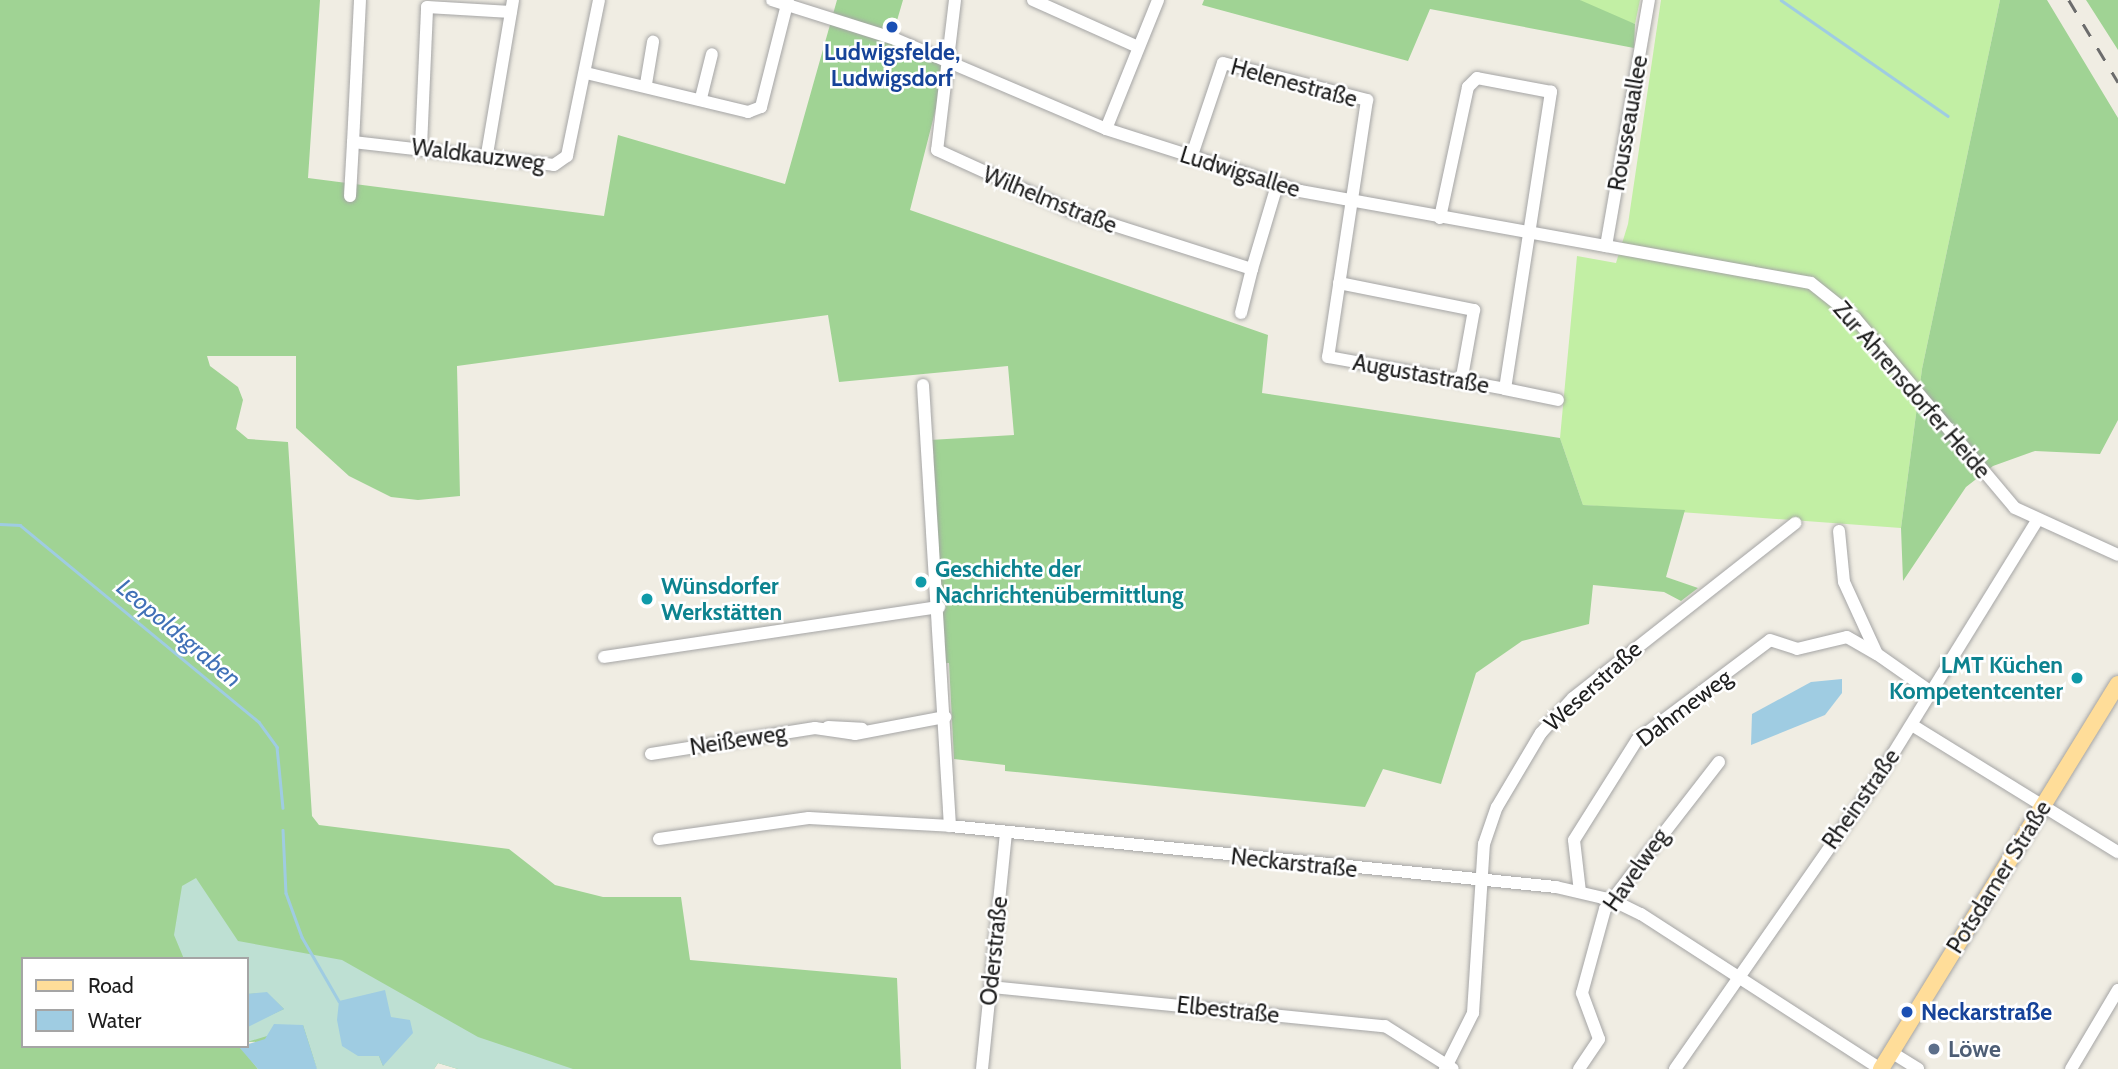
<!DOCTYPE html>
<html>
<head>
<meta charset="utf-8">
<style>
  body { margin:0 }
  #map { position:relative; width:2118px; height:1069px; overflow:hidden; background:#f0ede3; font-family:Cabin,sans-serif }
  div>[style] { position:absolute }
  .grass>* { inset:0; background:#c2efa4 }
  .forest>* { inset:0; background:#a0d394 }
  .wetland>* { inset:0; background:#bee0d3 }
  .water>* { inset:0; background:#9fcce2 }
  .stream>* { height:2.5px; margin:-1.25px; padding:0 1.25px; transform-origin:1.25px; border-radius:1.25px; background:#9fcce2 }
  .roads { filter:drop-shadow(0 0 2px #a5a5a5) drop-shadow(0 0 2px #a5a5a5) }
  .minor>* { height:12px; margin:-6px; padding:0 6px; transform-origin:6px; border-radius:6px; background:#fff }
  .major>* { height:16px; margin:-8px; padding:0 8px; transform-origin:8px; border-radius:8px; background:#fd9 }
  .rail>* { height:2.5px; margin-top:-1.25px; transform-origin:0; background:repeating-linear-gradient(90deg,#6c6c6c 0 14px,transparent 0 28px) }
  .dots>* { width:19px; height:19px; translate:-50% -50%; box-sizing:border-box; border:4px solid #fff; border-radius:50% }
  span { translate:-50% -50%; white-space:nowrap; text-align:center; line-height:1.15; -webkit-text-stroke:5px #fff; paint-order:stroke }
  .transit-label { font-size:23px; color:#164399; font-weight:700 }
  .left { translate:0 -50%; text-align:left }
  .street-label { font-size:23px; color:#1e1e1e }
  .culture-label { font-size:23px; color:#0d838f; font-weight:700 }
  .right { translate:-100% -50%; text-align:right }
  .service-label { font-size:23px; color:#4e5e75; font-weight:700 }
  .water-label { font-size:24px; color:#4171b7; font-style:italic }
  .legend { position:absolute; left:21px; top:957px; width:228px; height:91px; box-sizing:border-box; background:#fff; border:2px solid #a5a5a5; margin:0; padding:9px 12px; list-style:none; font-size:21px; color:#1e1e1e }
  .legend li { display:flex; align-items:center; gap:14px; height:35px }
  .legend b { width:35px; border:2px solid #a5a5a5 }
</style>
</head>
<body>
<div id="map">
  <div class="grass">
    <div style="clip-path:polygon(1580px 0,1640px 0,1635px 24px,1590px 10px)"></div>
    <div style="clip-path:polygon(1661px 0,2000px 0,1922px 369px,1901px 528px,1583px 505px,1560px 438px,1577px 256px,1616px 263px,1628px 224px)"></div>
  </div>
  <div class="forest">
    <div style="clip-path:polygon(0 0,320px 0,308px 178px,604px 216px,618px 135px,785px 184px,837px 0,903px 0,891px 41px,948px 61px,910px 210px,1268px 335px,1262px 393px,1560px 438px,1583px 505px,1685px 510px,1666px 577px,1698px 588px,1681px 601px,1664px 592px,1593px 585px,1589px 624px,1522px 641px,1476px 673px,1441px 784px,1383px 769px,1365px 807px,1005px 771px,1005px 765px,954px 759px,949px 663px,934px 663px,930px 440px,1014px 435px,1008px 366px,839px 382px,828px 315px,457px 366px,460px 496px,418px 500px,391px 497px,349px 476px,296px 428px,296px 356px,207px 356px,210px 366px,238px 387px,243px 400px,236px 429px,248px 439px,288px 442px,312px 816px,319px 825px,509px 849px,555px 885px,603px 897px,681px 897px,690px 960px,897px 978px,901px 1069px,458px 1069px,438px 1063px,434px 1069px,317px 1069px,307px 1041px,247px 1042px,247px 959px,23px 959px,23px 1046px,240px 1046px,258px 1069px,0 1069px)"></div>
    <div style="clip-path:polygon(1204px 0,1580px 0,1635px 24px,1634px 48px,1430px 9px,1408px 61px,1202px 5px)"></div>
    <div style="clip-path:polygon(2000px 0,2047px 0,2118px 118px,2118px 420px,2100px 454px,2035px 451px,1993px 466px,1966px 487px,1903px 581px,1901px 528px,1922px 369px)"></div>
    <div style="clip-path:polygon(2086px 0,2118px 0,2118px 50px,2088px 3px)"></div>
  </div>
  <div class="wetland">
    <div style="clip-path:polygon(evenodd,196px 878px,238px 941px,342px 960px,478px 1037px,573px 1069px,458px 1069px,438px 1063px,434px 1069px,317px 1069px,303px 1025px,247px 1042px,247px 1026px,284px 1009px,267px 993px,247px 994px,247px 959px,184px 959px,174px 935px,182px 886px,196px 878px,399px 1043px,383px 1066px,379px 1056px,358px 1056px,399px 1043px)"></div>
  </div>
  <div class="water">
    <div style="clip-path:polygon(1842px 679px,1842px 693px,1825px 715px,1751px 745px,1752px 714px,1811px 682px)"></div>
    <div style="clip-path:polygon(385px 990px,391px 1017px,410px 1020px,413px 1033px,383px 1066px,379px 1056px,358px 1056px,342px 1046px,337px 1020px,339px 1001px)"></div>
    <div style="clip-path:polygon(267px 992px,284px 1009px,248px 1027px,247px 994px)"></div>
    <div style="clip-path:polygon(274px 1024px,303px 1025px,317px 1069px,258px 1069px,239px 1047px,265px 1039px)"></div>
  </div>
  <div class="stream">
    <div style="left:1781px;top:0;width:203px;rotate:34.8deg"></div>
    <div style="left:0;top:524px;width:20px;rotate:3deg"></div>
    <div style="left:20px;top:525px;width:310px;rotate:39.5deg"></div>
    <div style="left:259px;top:722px;width:31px;rotate:54deg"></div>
    <div style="left:277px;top:747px;width:61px;rotate:84.4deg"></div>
    <div style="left:283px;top:830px;width:63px;rotate:87.3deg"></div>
    <div style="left:286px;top:893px;width:47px;rotate:70deg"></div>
    <div style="left:302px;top:937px;width:74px;rotate:60deg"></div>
  </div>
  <div class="roads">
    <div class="minor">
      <div style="left:360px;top:0;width:142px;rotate:92.8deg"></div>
      <div style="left:353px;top:142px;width:202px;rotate:6.5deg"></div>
      <div style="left:554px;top:165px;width:16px;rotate:-35deg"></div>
      <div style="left:567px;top:156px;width:159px;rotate:-78.4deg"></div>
      <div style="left:772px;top:0;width:129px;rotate:17.6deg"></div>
      <div style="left:895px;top:39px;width:229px;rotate:23.1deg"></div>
      <div style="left:1106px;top:129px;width:204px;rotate:17.7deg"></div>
      <div style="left:1300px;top:191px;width:519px;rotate:10.21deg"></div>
      <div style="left:1811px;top:283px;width:56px;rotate:38.5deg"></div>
      <div style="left:1855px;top:318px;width:248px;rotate:49.9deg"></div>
      <div style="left:2015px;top:508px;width:113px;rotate:24.5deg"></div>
      <div style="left:955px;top:0;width:151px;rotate:96.8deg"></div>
      <div style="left:937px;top:150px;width:149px;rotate:24.5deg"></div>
      <div style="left:1073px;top:212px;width:188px;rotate:17.7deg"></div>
      <div style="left:1252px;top:269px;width:88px;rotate:-73.4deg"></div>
      <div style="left:1033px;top:0;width:115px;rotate:24.1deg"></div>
      <div style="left:586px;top:73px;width:167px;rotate:13.5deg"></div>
      <div style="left:748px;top:112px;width:14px;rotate:-21deg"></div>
      <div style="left:761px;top:107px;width:110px;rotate:-75.8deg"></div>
      <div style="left:646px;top:84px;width:43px;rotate:-80.5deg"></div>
      <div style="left:701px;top:98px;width:45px;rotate:-76deg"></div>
      <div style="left:1106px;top:129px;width:139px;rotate:-68deg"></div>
      <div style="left:421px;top:147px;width:140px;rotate:-87.5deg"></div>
      <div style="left:427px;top:7px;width:84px;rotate:3.4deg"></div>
      <div style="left:487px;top:154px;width:156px;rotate:-80.4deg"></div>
      <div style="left:1191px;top:158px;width:100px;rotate:-71.4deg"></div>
      <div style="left:1223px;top:63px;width:149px;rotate:14.4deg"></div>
      <div style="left:1367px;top:100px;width:260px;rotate:98.6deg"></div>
      <div style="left:1328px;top:357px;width:180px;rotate:10.2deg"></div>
      <div style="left:1505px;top:389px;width:301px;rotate:-81.2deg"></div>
      <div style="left:1551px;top:92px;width:75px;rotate:-169.3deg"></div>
      <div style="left:1477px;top:78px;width:13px;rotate:135deg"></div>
      <div style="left:1468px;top:87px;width:134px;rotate:102.1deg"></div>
      <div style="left:350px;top:196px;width:54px;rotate:-86.8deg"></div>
      <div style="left:1606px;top:246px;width:250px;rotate:-80.1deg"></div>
      <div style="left:1339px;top:283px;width:138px;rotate:11.3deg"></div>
      <div style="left:1474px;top:310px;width:73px;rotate:100.2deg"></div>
      <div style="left:1241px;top:313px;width:45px;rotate:-76deg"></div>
      <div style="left:923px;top:385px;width:442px;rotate:86.5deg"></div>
      <div style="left:1505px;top:389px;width:54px;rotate:11.7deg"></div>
      <div style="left:1839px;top:531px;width:51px;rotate:84.4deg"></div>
      <div style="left:1844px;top:582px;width:79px;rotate:65.4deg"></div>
      <div style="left:1877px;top:654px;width:66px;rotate:35.1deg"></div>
      <div style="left:604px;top:657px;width:339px;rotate:-8.5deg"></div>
      <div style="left:1912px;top:725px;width:242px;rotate:31.7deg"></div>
      <div style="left:828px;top:727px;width:34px;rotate:3deg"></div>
      <div style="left:651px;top:754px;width:166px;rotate:-9deg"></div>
      <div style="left:815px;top:728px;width:40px;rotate:8.5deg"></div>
      <div style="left:855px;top:734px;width:92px;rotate:-10.7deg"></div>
      <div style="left:659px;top:839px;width:151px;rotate:-8deg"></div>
      <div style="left:809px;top:818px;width:141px;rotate:3.2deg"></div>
      <div style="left:950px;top:826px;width:609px;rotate:5.75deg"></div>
      <div style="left:1556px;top:887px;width:57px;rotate:13.1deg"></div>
      <div style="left:1612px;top:900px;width:32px;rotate:26deg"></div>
      <div style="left:1641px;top:914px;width:286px;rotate:32.9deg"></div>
      <div style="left:1580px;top:892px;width:52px;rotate:-96.6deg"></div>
      <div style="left:1574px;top:840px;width:118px;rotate:-57.8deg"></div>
      <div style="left:1637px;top:740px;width:166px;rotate:-36.9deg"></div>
      <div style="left:1770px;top:640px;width:28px;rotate:18deg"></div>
      <div style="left:1797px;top:649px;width:51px;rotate:-13.5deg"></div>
      <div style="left:1847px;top:637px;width:34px;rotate:30deg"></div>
      <div style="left:991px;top:987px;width:396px;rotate:5.7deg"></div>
      <div style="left:1385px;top:1026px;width:80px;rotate:32.3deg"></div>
      <div style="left:1891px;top:1052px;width:32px;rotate:32deg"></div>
      <div style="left:982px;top:1069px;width:236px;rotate:-84.2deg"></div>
      <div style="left:1445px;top:1069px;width:63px;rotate:-63.4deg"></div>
      <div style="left:1473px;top:1013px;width:169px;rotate:-86.3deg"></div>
      <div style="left:1484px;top:844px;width:39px;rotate:-71deg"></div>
      <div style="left:1497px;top:807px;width:86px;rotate:-59.3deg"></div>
      <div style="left:1541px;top:733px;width:47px;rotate:-47.6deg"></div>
      <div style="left:1573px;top:698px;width:283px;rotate:-38.2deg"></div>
      <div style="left:1579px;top:1069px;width:36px;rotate:-56deg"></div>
      <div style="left:1599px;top:1039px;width:49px;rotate:-110.3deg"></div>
      <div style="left:1582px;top:993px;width:87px;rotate:-74.7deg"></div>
      <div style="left:1605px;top:909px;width:186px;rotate:-52.2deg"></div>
      <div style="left:1675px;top:1069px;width:355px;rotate:-55.1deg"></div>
      <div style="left:1878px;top:778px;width:301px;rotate:-58.3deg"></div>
      <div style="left:2071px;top:1069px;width:92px;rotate:-59.3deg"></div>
    </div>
    <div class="major">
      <div style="left:1881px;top:1069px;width:452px;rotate:-58.4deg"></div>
    </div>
  </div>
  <div class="rail">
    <div style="left:2069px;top:0;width:96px;rotate:59.1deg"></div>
  </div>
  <div class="dots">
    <div style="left:892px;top:27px;background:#1a4fb4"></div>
    <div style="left:921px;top:582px;background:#0f9aa8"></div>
    <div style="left:647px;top:599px;background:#0f9aa8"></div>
    <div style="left:2077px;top:678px;background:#0f9aa8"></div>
    <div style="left:1907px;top:1012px;background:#1a4fb4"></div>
    <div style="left:1934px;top:1049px;background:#5c6f8a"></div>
  </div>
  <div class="transit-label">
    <span style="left:892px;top:65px">Ludwigsfelde,<br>Ludwigsdorf</span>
    <span class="left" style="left:1921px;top:1012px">Neckarstraße</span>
  </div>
  <div class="street-label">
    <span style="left:1294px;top:83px;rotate:15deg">Helenestraße</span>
    <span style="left:1628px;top:123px;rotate:-80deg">Rousseauallee</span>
    <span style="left:478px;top:155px;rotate:7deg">Waldkauzweg</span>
    <span style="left:1240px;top:172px;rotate:17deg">Ludwigsallee</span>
    <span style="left:1050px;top:200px;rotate:22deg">Wilhelmstraße</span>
    <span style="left:1421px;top:374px;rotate:10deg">Augustastraße</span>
    <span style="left:1912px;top:390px;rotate:49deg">Zur Ahrensdorfer Heide</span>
    <span style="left:1593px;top:686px;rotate:-42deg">Weserstraße</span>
    <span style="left:1684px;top:708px;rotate:-37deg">Dahmeweg</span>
    <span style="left:738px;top:740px;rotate:-9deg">Neißeweg</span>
    <span style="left:1861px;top:799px;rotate:-55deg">Rheinstraße</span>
    <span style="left:1294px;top:863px;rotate:6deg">Neckarstraße</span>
    <span style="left:1636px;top:870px;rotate:-55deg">Havelweg</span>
    <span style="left:1999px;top:877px;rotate:-58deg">Potsdamer Straße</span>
    <span style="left:994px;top:951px;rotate:-84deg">Oderstraße</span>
    <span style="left:1228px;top:1010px;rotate:6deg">Elbestraße</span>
  </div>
  <div class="culture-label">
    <span class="left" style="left:935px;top:582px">Geschichte der<br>Nachrichtenübermittlung</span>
    <span class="left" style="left:661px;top:599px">Wünsdorfer<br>Werkstätten</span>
    <span class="right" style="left:2063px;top:678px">LMT Küchen<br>Kompetentcenter</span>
  </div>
  <div class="service-label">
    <span class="left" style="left:1948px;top:1049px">Löwe</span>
  </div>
  <div class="water-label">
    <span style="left:179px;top:633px;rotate:40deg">Leopoldsgraben</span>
  </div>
  <ul class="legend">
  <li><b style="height:9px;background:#fd9"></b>Road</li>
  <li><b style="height:19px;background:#9fcce2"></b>Water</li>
  </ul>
</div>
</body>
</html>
